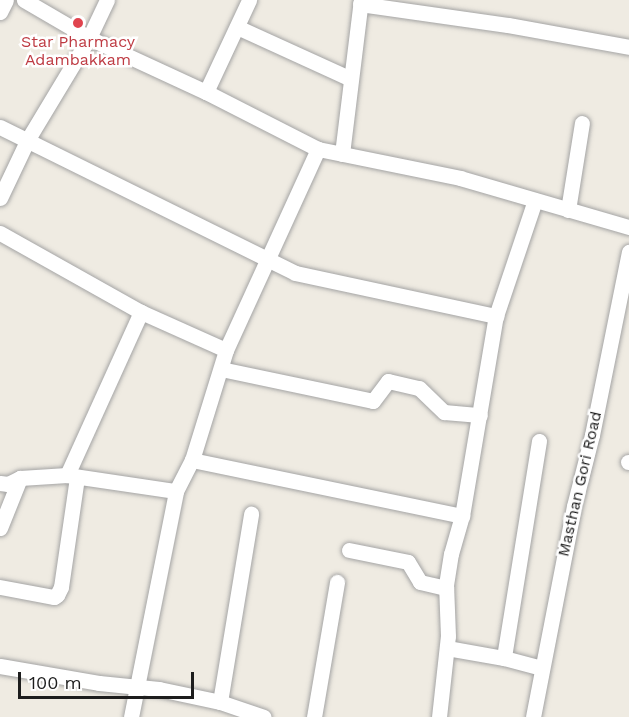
<!DOCTYPE html>
<html>
<head>
<meta charset="utf-8">
<style>
  body { margin:0 }
  #map { position:relative; width:629px; height:717px; overflow:hidden; background:#efebe2; font-family:"Work Sans",sans-serif }
  div>[style] { position:absolute }
  .roads { filter:drop-shadow(0 0 2px #a4a4a4) drop-shadow(0 0 2px #a4a4a4) }
  .minor>* { height:15px; margin:-7.5px; padding:0 7.5px; transform-origin:7.5px; border-radius:7.5px; background:#fff }
  .dots>* { width:16px; height:16px; translate:-50% -50%; box-sizing:border-box; border:3px solid #fff; border-radius:50% }
  span { translate:-50% -50%; white-space:nowrap; text-align:center; line-height:1.15; -webkit-text-stroke:5px #fff; paint-order:stroke }
  .health-label { font-size:16px; color:#be3a42 }
  .street-label { font-size:16px; color:#1d1d1d }
  .scale { position:absolute; left:18px; top:672px; width:176px; height:27px; box-sizing:border-box; border:3px solid #1d1d1d; border-top:0; padding-left:8px; font-size:18px; line-height:21px; white-space:nowrap; color:#1d1d1d; -webkit-text-stroke:4px #fff; paint-order:stroke }
</style>
</head>
<body>
<div id="map">
  <div class="roads">
    <div class="minor">
      <div style="left:24px;top:0;width:75px;rotate:30.3deg"></div>
      <div style="left:89px;top:38px;width:129px;rotate:24.8deg"></div>
      <div style="left:206px;top:92px;width:126px;rotate:27deg"></div>
      <div style="left:318px;top:149px;width:145px;rotate:11.5deg"></div>
      <div style="left:460px;top:178px;width:176px;rotate:16.2deg"></div>
      <div style="left:360px;top:4px;width:149px;rotate:8.1deg"></div>
      <div style="left:508px;top:25px;width:123px;rotate:10.3deg"></div>
      <div style="left:0;top:12px;width:13px;rotate:-63deg"></div>
      <div style="left:237px;top:27px;width:125px;rotate:24.5deg"></div>
      <div style="left:206px;top:92px;width:102px;rotate:-64.9deg"></div>
      <div style="left:0;top:127px;width:329px;rotate:26.3deg"></div>
      <div style="left:295px;top:273px;width:206px;rotate:12.1deg"></div>
      <div style="left:342px;top:154px;width:155px;rotate:-83deg"></div>
      <div style="left:0;top:198px;width:65px;rotate:-64.6deg"></div>
      <div style="left:28px;top:139px;width:118px;rotate:-58.9deg"></div>
      <div style="left:89px;top:38px;width:42px;rotate:-64.7deg"></div>
      <div style="left:568px;top:210px;width:88px;rotate:-80.9deg"></div>
      <div style="left:0;top:233px;width:162px;rotate:29.3deg"></div>
      <div style="left:141px;top:312px;width:93px;rotate:24.1deg"></div>
      <div style="left:221px;top:369px;width:155px;rotate:11.9deg"></div>
      <div style="left:373px;top:401px;width:25px;rotate:-53deg"></div>
      <div style="left:388px;top:381px;width:32px;rotate:13deg"></div>
      <div style="left:419px;top:388px;width:35px;rotate:44deg"></div>
      <div style="left:444px;top:412px;width:36px;rotate:5deg"></div>
      <div style="left:539px;top:441px;width:220px;rotate:99.2deg"></div>
      <div style="left:504px;top:658px;width:39px;rotate:15deg"></div>
      <div style="left:192px;top:460px;width:276px;rotate:11.7deg"></div>
      <div style="left:628px;top:462px;width:1px"></div>
      <div style="left:67px;top:475px;width:179px;rotate:-65.6deg"></div>
      <div style="left:0;top:483px;width:8px;rotate:7deg"></div>
      <div style="left:8px;top:484px;width:13px;rotate:-27deg"></div>
      <div style="left:20px;top:478px;width:47px;rotate:-3.7deg"></div>
      <div style="left:67px;top:475px;width:110px;rotate:8.4deg"></div>
      <div style="left:0;top:528px;width:54px;rotate:-68.2deg"></div>
      <div style="left:349px;top:550px;width:60px;rotate:11.5deg"></div>
      <div style="left:408px;top:562px;width:23px;rotate:59deg"></div>
      <div style="left:420px;top:582px;width:27px;rotate:13deg"></div>
      <div style="left:0;top:587px;width:55px;rotate:10.5deg"></div>
      <div style="left:54px;top:597px;width:4px;rotate:-34deg"></div>
      <div style="left:57px;top:595px;width:9px;rotate:-63deg"></div>
      <div style="left:61px;top:587px;width:111px;rotate:-81.7deg"></div>
      <div style="left:447px;top:648px;width:58px;rotate:10deg"></div>
      <div style="left:0;top:666px;width:100px;rotate:9.7deg"></div>
      <div style="left:99px;top:683px;width:60px;rotate:5.7deg"></div>
      <div style="left:159px;top:689px;width:62px;rotate:12deg"></div>
      <div style="left:220px;top:702px;width:46px;rotate:18.8deg"></div>
      <div style="left:220px;top:702px;width:191px;rotate:-80.6deg"></div>
      <div style="left:131px;top:717px;width:230px;rotate:-78.7deg"></div>
      <div style="left:176px;top:491px;width:35px;rotate:-63deg"></div>
      <div style="left:192px;top:460px;width:115px;rotate:-72.8deg"></div>
      <div style="left:226px;top:350px;width:221px;rotate:-65.4deg"></div>
      <div style="left:314px;top:717px;width:137px;rotate:-80.3deg"></div>
      <div style="left:439px;top:717px;width:81px;rotate:-83.7deg"></div>
      <div style="left:448px;top:636px;width:51px;rotate:-92.2deg"></div>
      <div style="left:446px;top:585px;width:31px;rotate:-81deg"></div>
      <div style="left:451px;top:554px;width:40px;rotate:-74deg"></div>
      <div style="left:462px;top:516px;width:203px;rotate:-80.4deg"></div>
      <div style="left:496px;top:316px;width:122px;rotate:-71.4deg"></div>
      <div style="left:533px;top:717px;width:215px;rotate:-79deg"></div>
      <div style="left:574px;top:506px;width:73px;rotate:-75.8deg"></div>
      <div style="left:592px;top:435px;width:187px;rotate:-78.6deg"></div>
    </div>
  </div>
  <div class="dots">
    <div style="left:78px;top:23px;background:#e0444e"></div>
  </div>
  <div class="health-label">
    <span style="left:78px;top:51px">Star Pharmacy<br>Adambakkam</span>
  </div>
  <div class="street-label">
    <span style="left:580px;top:484px;rotate:-77deg">Masthan Gori Road</span>
  </div>
  <div class="scale">100 m</div>
</div>
</body>
</html>
